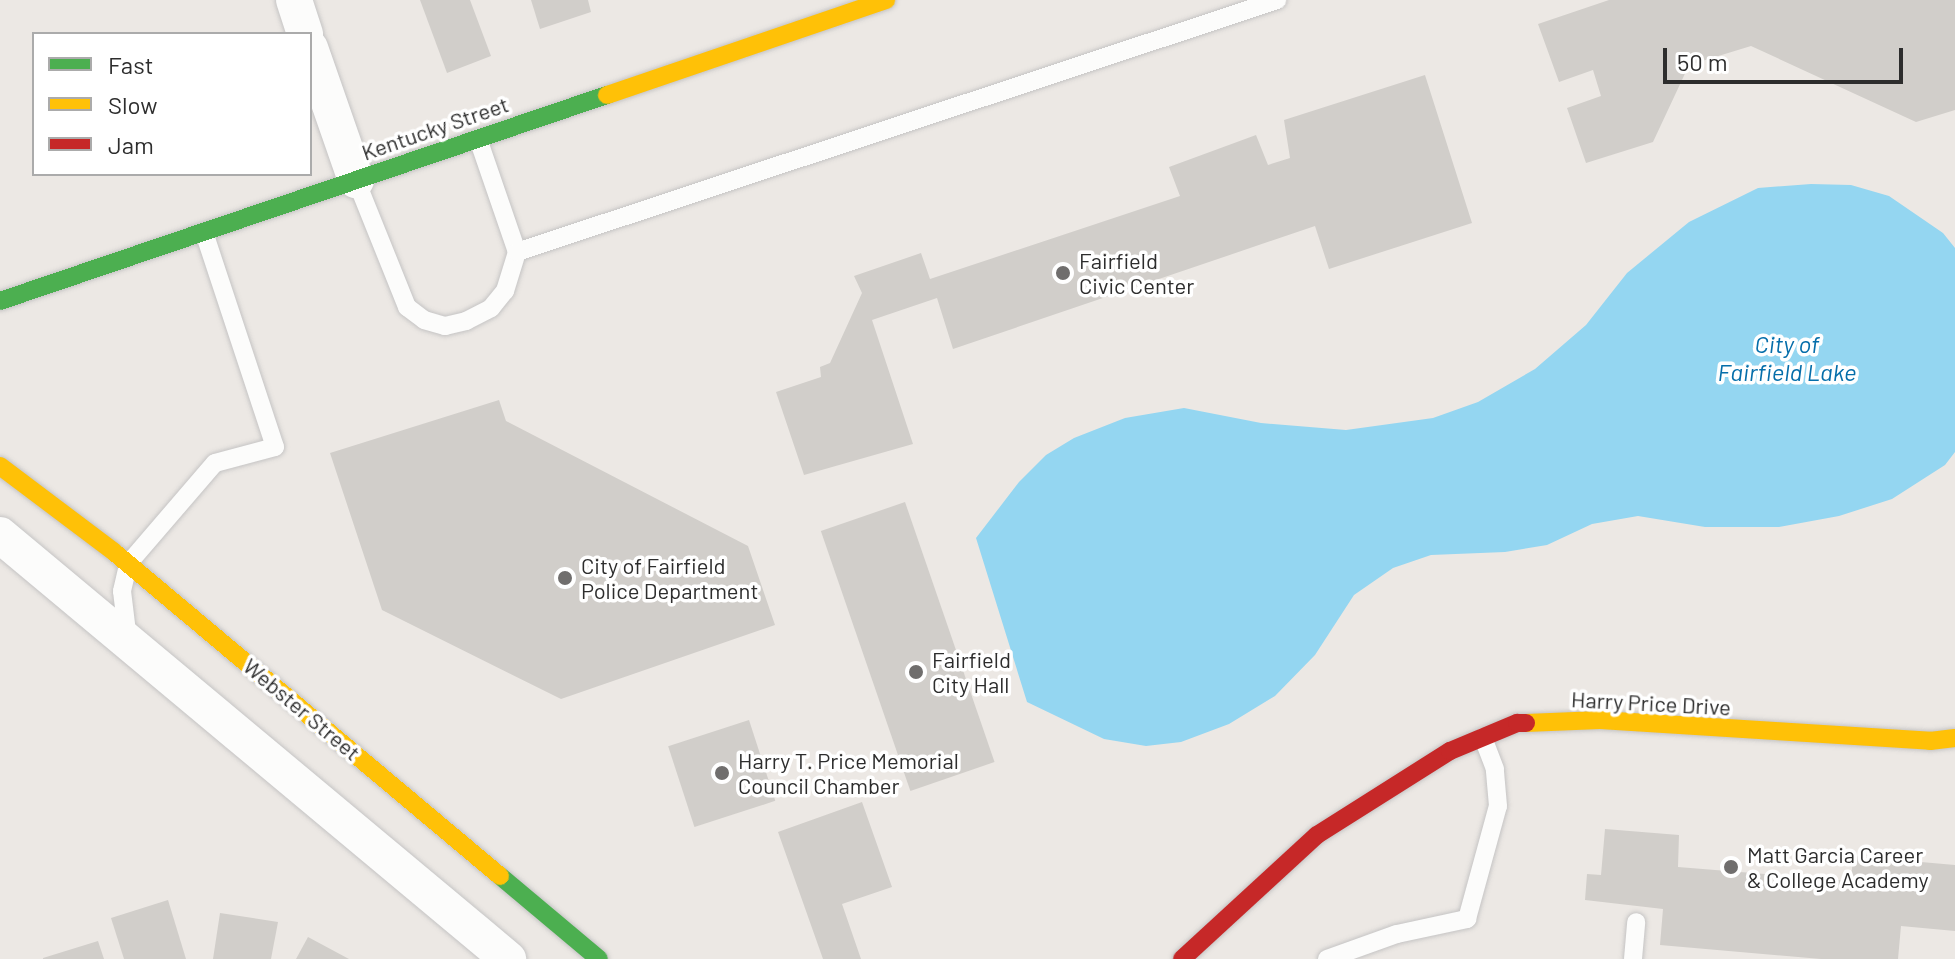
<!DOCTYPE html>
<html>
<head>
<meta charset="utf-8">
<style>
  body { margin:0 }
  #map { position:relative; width:1955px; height:959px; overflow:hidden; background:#ece8e4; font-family:Barlow,sans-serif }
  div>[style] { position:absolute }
  .water>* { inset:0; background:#94d6f1 }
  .building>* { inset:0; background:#d1ceca; transform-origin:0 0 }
  .roads { filter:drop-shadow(0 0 2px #c5c4c4) drop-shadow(0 0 2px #c5c4c4) }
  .lane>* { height:18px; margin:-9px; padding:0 9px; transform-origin:9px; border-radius:9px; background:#fcfcfb }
  .street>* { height:36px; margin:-18px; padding:0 18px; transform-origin:18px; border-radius:18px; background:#fcfcfb }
  .fast>* { height:18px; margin:-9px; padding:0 9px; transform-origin:9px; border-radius:9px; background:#4caf50 }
  .slow>* { height:18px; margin:-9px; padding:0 9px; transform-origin:9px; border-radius:9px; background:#ffc107 }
  .jam>* { height:18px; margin:-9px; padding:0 9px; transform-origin:9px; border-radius:9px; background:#c62828 }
  .dots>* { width:22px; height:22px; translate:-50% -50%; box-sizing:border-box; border:4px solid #fff; border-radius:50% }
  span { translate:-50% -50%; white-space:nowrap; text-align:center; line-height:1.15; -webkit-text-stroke:7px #fff; paint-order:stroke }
  .street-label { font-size:22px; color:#2d2d2d }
  .poi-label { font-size:22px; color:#2d2d2d }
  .left { translate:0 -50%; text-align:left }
  .water-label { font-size:24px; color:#056eaa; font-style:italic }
  .legend { position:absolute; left:32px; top:32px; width:280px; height:144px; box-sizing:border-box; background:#fff; border:2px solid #ababab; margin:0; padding:10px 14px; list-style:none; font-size:24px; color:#2d2d2d }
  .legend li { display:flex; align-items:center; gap:16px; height:40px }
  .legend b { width:40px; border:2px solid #ababab }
  .scale { position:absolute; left:1663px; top:48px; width:240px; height:36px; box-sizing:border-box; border:4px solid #2d2d2d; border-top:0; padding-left:10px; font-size:24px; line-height:28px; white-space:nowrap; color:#2d2d2d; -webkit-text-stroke:6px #fff; paint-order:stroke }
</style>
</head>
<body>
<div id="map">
  <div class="water">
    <div style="clip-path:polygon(1811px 184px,1851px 185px,1889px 196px,1943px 233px,1955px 248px,1955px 452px,1945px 465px,1892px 499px,1839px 516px,1779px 527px,1705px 527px,1638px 516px,1592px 524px,1547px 545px,1505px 552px,1431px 555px,1393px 568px,1354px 595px,1315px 655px,1275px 696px,1229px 724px,1181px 742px,1146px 746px,1104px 739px,1027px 702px,976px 538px,1019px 482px,1046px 455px,1074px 438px,1125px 418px,1184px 408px,1261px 423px,1346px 430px,1433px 418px,1478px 402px,1535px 369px,1586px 325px,1627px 273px,1689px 222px,1758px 188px)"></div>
  </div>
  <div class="building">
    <div style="clip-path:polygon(420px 0,470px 0,491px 56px,447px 73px)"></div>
    <div style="clip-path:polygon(531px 0,588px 0,591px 12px,540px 29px)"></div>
    <div style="clip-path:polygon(1609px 0,1955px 0,1955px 110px,1916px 122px,1751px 46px,1689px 65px,1653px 142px,1586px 163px,1567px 108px,1601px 96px,1593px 70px,1559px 82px,1538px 24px)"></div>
    <div style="clip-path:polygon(1425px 75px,1472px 223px,1329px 269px,1315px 226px,953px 349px,937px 298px,872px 320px,913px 444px,804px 475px,776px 392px,821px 377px,820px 367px,830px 363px,862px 293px,854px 276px,921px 253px,930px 279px,1180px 196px,1169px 167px,1256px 135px,1268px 165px,1290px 158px,1284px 120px)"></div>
    <div style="clip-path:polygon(499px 400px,506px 421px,748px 546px,775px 625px,561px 699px,382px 610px,330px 453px)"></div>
    <div style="left:905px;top:502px;width:275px;height:89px;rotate:71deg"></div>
    <div style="left:749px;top:720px;width:85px;height:85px;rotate:72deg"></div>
    <div style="clip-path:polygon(862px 802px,892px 887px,842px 904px,861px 959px,823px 959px,778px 832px)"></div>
    <div style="clip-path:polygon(1605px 829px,1679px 835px,1678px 867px,1851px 881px,1853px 856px,1955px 865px,1955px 931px,1901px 926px,1898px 959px,1821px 959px,1660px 945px,1663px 909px,1585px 900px,1587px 874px,1601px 875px)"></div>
    <div style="clip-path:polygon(168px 900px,186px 959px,124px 959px,111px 918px)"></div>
    <div style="clip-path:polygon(220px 913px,278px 922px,271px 959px,213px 959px)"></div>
    <div style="clip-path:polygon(308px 937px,349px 959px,296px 959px)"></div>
    <div style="clip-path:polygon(98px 941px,104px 959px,43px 959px,43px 958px)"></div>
  </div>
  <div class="roads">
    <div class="lane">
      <div style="left:356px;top:180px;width:137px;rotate:68.1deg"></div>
      <div style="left:407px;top:307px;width:21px;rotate:37deg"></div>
      <div style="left:424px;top:320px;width:22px;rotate:16deg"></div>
      <div style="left:445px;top:326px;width:22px;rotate:-13deg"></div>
      <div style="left:466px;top:321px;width:28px;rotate:-27deg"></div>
      <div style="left:491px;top:308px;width:22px;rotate:-51deg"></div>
      <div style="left:505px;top:291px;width:41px;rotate:-72.9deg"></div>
      <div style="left:517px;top:252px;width:120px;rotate:-109deg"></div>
      <div style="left:517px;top:252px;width:801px;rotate:-18.34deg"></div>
      <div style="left:128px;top:640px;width:49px;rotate:-97deg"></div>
      <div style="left:122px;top:591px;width:28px;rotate:-77deg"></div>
      <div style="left:128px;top:564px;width:133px;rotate:-49.3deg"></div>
      <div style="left:215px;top:463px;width:62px;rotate:-14.9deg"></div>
      <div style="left:275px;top:447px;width:226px;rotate:-108.3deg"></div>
      <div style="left:1327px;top:959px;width:74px;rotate:-19.7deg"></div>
      <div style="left:1397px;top:934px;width:72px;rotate:-12.1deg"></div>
      <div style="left:1467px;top:919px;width:117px;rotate:-74.7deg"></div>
      <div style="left:1498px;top:806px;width:37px;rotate:-95deg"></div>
      <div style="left:1495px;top:769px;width:34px;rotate:-111deg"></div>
      <div style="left:1633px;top:959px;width:37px;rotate:-85deg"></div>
    </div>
    <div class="street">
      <div style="left:294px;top:0;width:36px;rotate:72deg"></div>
      <div style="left:310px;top:48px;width:140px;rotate:70.8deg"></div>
      <div style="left:0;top:535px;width:662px;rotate:39.85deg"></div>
    </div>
    <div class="fast">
      <div style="left:0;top:301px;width:641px;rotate:-18.75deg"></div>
      <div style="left:500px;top:876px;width:129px;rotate:40deg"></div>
    </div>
    <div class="slow">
      <div style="left:607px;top:95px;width:295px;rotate:-18.8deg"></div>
      <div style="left:0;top:466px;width:143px;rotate:37deg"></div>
      <div style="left:114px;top:552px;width:504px;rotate:40.01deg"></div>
      <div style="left:1526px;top:723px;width:74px;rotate:-2.3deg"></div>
      <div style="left:1600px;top:720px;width:331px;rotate:3.6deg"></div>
      <div style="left:1930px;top:741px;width:25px;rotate:-7deg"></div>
    </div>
    <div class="jam">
      <div style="left:1182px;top:959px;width:183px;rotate:-42.6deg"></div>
      <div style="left:1317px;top:835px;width:157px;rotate:-32.3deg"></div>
      <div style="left:1450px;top:751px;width:73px;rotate:-22.7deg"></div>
      <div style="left:1517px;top:723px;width:9px"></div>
    </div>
  </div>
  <div class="dots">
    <div style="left:1063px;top:273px;background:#706e6d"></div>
    <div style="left:565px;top:578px;background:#706e6d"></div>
    <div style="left:916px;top:672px;background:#706e6d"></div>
    <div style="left:722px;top:773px;background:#706e6d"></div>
    <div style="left:1731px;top:867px;background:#706e6d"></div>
  </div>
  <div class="street-label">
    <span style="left:435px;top:128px;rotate:-19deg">Kentucky Street</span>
    <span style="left:1651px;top:703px;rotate:3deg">Harry Price Drive</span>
    <span style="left:302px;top:709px;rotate:40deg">Webster Street</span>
  </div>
  <div class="poi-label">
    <span class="left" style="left:1079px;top:273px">Fairfield<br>Civic Center</span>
    <span class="left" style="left:581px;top:578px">City of Fairfield<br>Police Department</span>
    <span class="left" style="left:932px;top:672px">Fairfield<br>City Hall</span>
    <span class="left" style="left:738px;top:773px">Harry T. Price Memorial<br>Council Chamber</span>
    <span class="left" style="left:1747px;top:867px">Matt Garcia Career<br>&amp; College Academy</span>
  </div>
  <div class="water-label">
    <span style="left:1787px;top:358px">City of<br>Fairfield Lake</span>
  </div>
  <ul class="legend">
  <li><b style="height:10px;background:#4caf50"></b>Fast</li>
  <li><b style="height:10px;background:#ffc107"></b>Slow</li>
  <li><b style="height:10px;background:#c62828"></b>Jam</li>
  </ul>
  <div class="scale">50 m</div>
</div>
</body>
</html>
